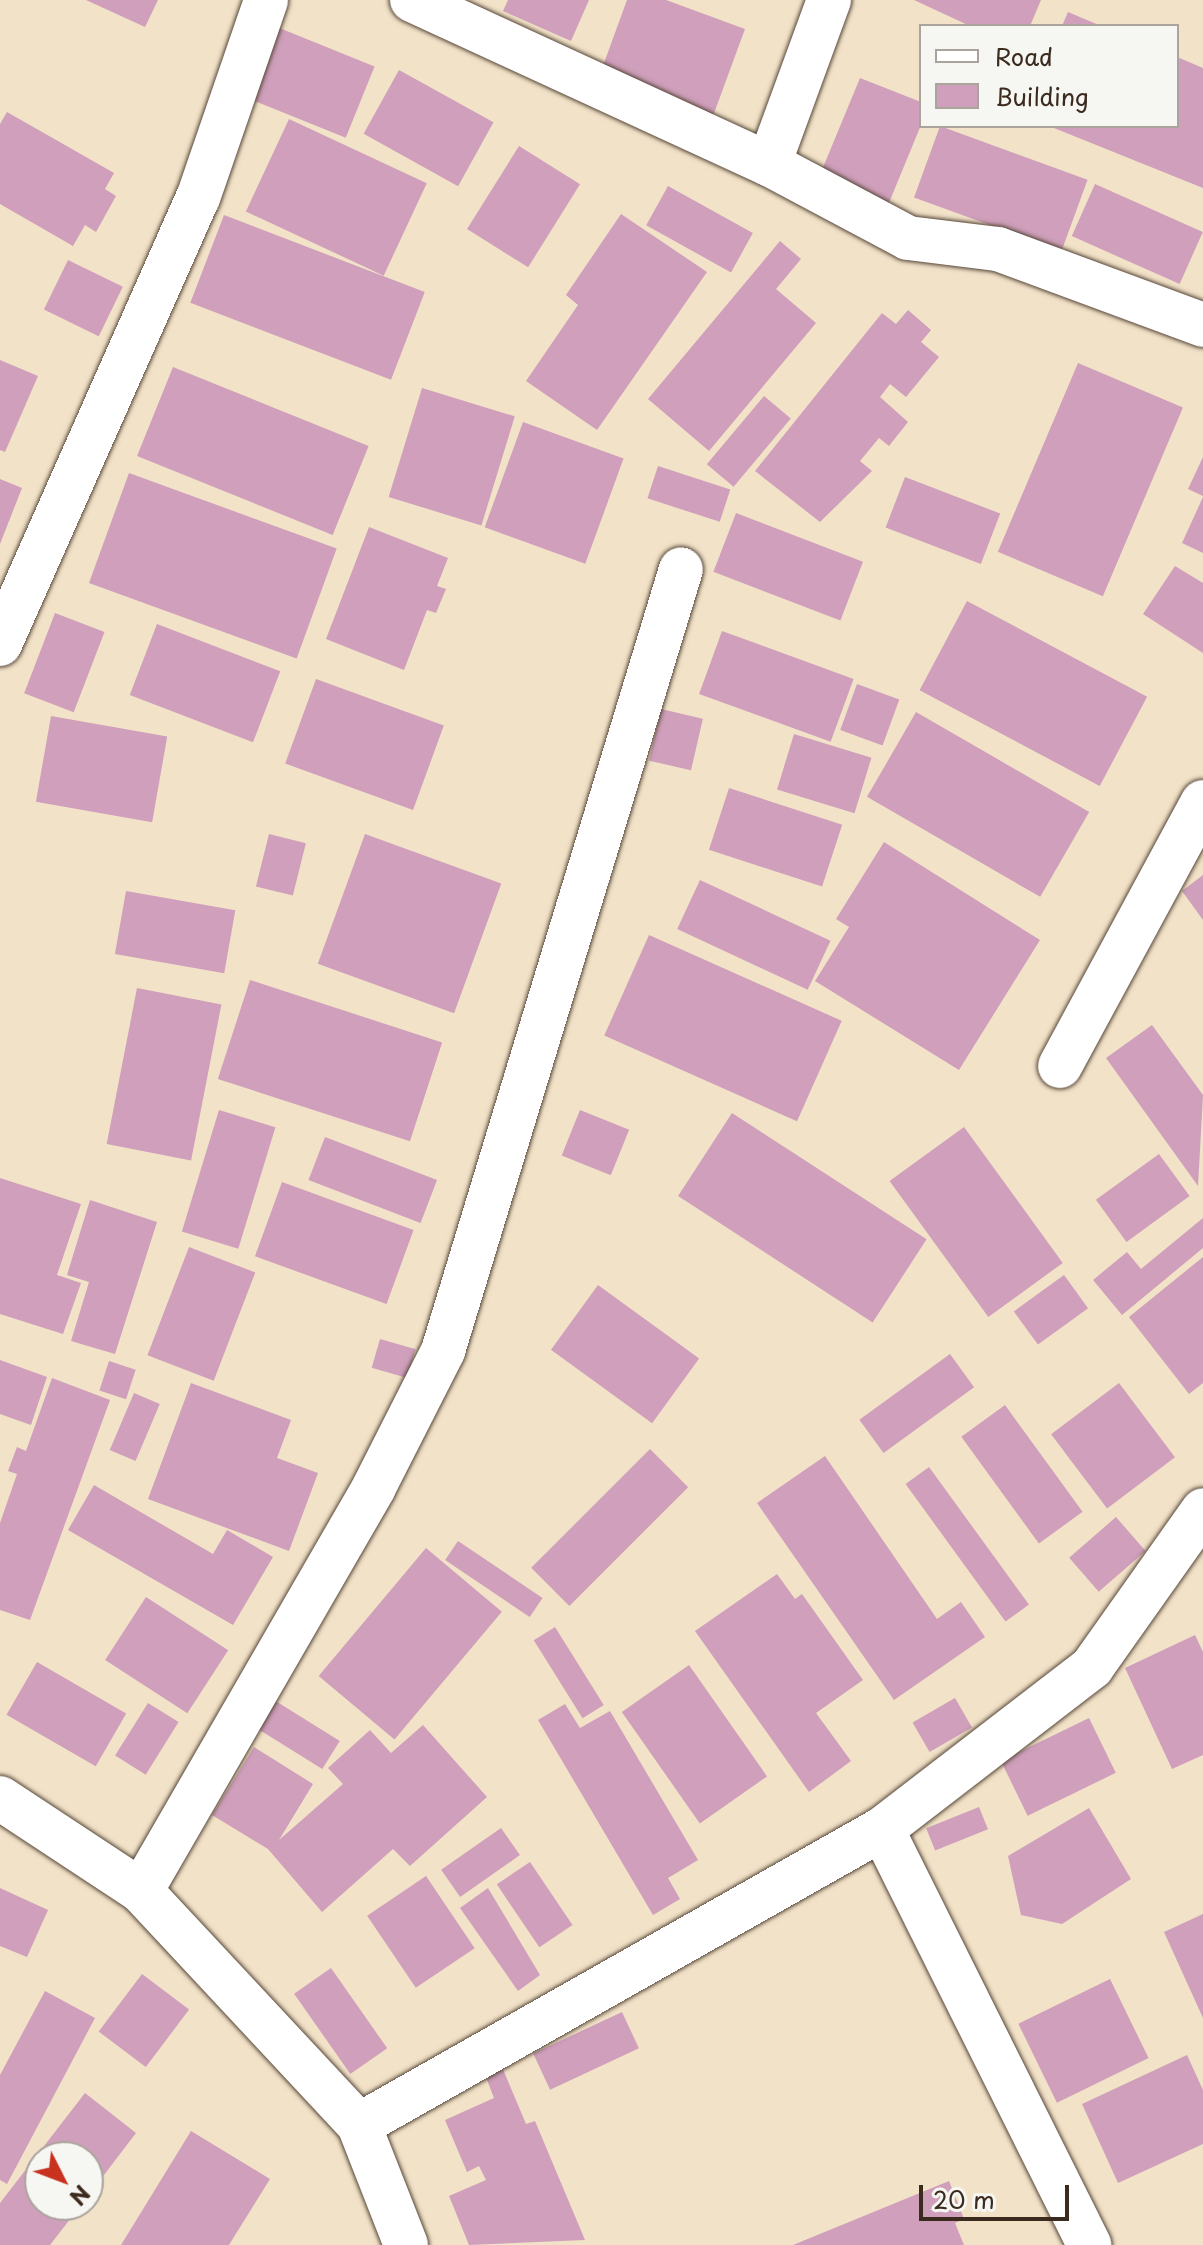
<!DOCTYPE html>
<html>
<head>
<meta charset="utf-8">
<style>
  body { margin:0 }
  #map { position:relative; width:1203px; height:2245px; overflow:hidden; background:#f2e2c8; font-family:"Playpen Sans",sans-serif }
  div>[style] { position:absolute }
  .building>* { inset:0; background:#cf9fbb; transform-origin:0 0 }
  .roads { filter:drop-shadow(0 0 2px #564638) drop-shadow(0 0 2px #564638) }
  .street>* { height:44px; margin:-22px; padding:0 22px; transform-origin:22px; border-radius:22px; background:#fff }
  span { translate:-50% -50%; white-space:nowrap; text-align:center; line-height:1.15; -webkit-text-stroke:6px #f6f6f2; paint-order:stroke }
  .legend { position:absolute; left:919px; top:24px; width:260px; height:104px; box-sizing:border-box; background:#f6f6f2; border:2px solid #aba49d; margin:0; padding:10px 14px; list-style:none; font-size:24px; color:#3b2a1e }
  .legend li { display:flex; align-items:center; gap:16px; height:40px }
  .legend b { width:40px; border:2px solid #aba49d }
  .north { position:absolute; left:24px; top:2141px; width:80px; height:80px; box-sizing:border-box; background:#f6f6f2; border:2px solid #aba49d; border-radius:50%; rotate:132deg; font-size:22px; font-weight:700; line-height:32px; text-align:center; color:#3b2a1e }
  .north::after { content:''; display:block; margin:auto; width:28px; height:36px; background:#c8321e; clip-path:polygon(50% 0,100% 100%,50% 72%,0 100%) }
  .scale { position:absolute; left:919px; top:2185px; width:150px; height:36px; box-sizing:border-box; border:4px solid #3b2a1e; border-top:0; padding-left:10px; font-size:24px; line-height:28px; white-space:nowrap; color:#3b2a1e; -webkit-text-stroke:6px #f6f6f2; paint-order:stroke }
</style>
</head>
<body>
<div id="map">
  <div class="building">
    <div style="clip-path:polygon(86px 0,158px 0,145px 27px)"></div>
    <div style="clip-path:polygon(508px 0,589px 0,571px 41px,503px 11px)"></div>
    <div style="clip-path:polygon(627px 0,666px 0,745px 29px,713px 116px,600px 74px)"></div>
    <div style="clip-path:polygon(914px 0,1041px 0,1030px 26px,970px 26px)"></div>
    <div style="clip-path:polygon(1068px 12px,1101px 26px,1062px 26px)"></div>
    <div style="left:267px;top:23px;width:116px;height:77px;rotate:22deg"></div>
    <div style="clip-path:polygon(1177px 57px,1203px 68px,1203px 188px,1049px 126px,1177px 126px)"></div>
    <div style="left:399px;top:70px;width:108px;height:73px;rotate:29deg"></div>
    <div style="clip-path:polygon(860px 78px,921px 102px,921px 125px,886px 210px,817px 182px)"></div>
    <div style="clip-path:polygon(7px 112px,114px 173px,105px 189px,116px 196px,96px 232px,85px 225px,73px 246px,0 204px,0 124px)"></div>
    <div style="left:289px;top:119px;width:152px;height:102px;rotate:25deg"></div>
    <div style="left:940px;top:126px;width:157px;height:76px;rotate:20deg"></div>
    <div style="left:519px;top:146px;width:72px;height:98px;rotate:32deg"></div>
    <div style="left:1095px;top:184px;width:118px;height:57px;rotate:24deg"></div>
    <div style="left:668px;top:186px;width:97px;height:45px;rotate:29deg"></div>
    <div style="clip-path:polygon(621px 214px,707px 272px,597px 430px,526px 381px,578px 305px,566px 295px)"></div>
    <div style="left:224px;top:215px;width:215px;height:94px;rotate:21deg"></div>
    <div style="clip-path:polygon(780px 241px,801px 259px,776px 289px,816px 323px,709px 451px,648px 399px)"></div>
    <div style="left:68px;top:260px;width:61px;height:55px;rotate:26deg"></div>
    <div style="clip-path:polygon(908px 310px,931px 330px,921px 342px,939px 357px,906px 397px,890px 384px,880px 397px,908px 422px,889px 446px,879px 438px,860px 461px,872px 471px,820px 522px,755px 471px,882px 313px,896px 324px)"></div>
    <div style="clip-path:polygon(0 360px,38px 376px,5px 452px,0 450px)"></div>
    <div style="left:1078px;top:363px;width:114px;height:205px;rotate:23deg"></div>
    <div style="left:173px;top:367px;width:211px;height:96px;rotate:22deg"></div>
    <div style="left:422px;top:388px;width:97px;height:114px;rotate:17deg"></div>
    <div style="left:764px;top:396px;width:35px;height:89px;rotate:40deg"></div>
    <div style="left:523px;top:422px;width:107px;height:112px;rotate:20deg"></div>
    <div style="clip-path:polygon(1203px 457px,1203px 496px,1188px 489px)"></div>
    <div style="left:658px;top:466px;width:76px;height:34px;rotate:18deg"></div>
    <div style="left:129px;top:473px;width:221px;height:117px;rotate:20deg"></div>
    <div style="left:905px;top:477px;width:102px;height:54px;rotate:21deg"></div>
    <div style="clip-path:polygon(0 479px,22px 488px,0 544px)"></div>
    <div style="clip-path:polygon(1203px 497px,1203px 553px,1182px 543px)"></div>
    <div style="left:736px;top:513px;width:136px;height:63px;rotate:21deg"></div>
    <div style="clip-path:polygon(369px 527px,448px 558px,437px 586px,446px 589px,436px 613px,427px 610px,404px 670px,326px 639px)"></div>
    <div style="clip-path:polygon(1175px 566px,1203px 583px,1203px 653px,1143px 614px)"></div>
    <div style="left:967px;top:601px;width:204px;height:101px;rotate:28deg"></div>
    <div style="left:55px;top:613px;width:53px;height:86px;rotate:21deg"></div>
    <div style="left:157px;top:624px;width:132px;height:76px;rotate:21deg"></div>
    <div style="left:722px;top:631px;width:140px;height:67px;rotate:20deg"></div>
    <div style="left:316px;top:679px;width:136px;height:90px;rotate:20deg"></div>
    <div style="left:857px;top:684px;width:45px;height:49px;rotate:20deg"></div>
    <div style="left:661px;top:709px;width:43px;height:53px;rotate:13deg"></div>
    <div style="left:916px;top:712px;width:200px;height:98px;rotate:30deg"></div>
    <div style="left:51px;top:716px;width:118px;height:87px;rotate:10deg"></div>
    <div style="left:794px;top:734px;width:81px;height:58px;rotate:17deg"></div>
    <div style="left:729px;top:788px;width:119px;height:65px;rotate:18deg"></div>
    <div style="left:269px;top:834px;width:38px;height:54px;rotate:14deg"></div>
    <div style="left:365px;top:834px;width:145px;height:138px;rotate:20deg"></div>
    <div style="clip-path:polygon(884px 842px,1040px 940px,959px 1070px,815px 981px,849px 927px,836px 919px)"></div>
    <div style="clip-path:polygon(1203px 875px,1203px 920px,1182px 891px)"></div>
    <div style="left:700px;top:880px;width:144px;height:54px;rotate:25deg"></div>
    <div style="left:126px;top:891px;width:111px;height:64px;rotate:10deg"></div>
    <div style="left:649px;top:935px;width:211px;height:110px;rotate:24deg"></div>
    <div style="left:250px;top:980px;width:202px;height:104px;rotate:18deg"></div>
    <div style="left:137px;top:988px;width:86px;height:159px;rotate:11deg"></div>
    <div style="clip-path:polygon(1152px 1025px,1203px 1095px,1198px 1186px,1106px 1058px)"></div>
    <div style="left:219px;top:1110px;width:59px;height:127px;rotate:17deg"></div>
    <div style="left:580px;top:1110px;width:53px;height:49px;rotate:22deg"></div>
    <div style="left:732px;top:1113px;width:232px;height:99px;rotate:33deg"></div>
    <div style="left:964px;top:1127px;width:168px;height:92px;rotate:54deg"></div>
    <div style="left:325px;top:1137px;width:120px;height:46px;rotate:21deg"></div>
    <div style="left:1159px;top:1154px;width:52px;height:78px;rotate:54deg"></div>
    <div style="clip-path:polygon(0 1178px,81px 1204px,57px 1275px,81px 1283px,63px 1334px,0 1314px)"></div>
    <div style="left:282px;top:1182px;width:140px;height:79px;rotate:20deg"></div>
    <div style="clip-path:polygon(90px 1200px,157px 1222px,115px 1354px,71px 1341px,89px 1282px,67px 1275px)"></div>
    <div style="clip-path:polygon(1203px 1218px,1203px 1248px,1122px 1315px,1093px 1280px,1127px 1252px,1141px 1269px)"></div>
    <div style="left:189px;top:1247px;width:71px;height:116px;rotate:21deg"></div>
    <div style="clip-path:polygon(1203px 1257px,1203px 1383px,1189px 1394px,1129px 1317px)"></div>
    <div style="left:1064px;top:1275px;width:41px;height:62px;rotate:54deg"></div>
    <div style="left:598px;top:1285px;width:125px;height:80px;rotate:36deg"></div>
    <div style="left:380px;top:1339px;width:37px;height:30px;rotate:16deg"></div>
    <div style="left:950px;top:1354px;width:41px;height:112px;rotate:54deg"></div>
    <div style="clip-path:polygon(0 1360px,47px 1377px,31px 1425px,0 1414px)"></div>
    <div style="left:109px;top:1361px;width:28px;height:31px;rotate:18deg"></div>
    <div style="clip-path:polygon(52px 1378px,110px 1400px,30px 1620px,0 1610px,0 1523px,17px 1474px,8px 1471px,17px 1447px,26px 1451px)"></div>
    <div style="clip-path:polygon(191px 1383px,291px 1420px,277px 1458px,318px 1473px,289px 1551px,148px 1499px)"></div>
    <div style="left:1119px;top:1383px;width:93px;height:85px;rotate:53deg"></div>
    <div style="left:134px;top:1393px;width:28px;height:62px;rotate:23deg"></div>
    <div style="left:1005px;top:1405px;width:132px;height:54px;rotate:54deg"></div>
    <div style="left:650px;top:1449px;width:54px;height:168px;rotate:45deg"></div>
    <div style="clip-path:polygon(825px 1456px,937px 1619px,961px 1602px,985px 1637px,894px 1700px,757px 1503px)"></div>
    <div style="left:929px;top:1467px;width:170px;height:29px;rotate:54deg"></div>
    <div style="clip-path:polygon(94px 1485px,213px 1554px,227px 1530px,273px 1557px,233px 1625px,68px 1530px)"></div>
    <div style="left:1116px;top:1517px;width:45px;height:62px;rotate:49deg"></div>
    <div style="left:458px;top:1541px;width:102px;height:23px;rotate:34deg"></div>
    <div style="left:426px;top:1548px;width:99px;height:167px;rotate:40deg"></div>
    <div style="clip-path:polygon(777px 1574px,795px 1599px,802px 1594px,863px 1680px,816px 1713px,851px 1761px,809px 1792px,695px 1631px)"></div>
    <div style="left:146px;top:1597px;width:98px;height:75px;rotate:33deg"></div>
    <div style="left:555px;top:1627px;width:92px;height:25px;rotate:58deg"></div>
    <div style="clip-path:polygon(1195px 1635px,1203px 1652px,1203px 1755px,1172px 1769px,1125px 1668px)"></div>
    <div style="left:37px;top:1662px;width:103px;height:61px;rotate:30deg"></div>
    <div style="left:689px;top:1665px;width:136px;height:82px;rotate:55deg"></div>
    <div style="left:266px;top:1695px;width:87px;height:33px;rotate:32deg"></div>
    <div style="left:955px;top:1698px;width:34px;height:49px;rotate:60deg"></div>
    <div style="left:148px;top:1703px;width:36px;height:62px;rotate:32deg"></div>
    <div style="clip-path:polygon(565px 1704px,580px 1728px,610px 1711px,698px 1860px,668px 1878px,680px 1899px,653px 1915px,538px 1720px)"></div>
    <div style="left:1089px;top:1718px;width:61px;height:98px;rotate:64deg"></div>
    <div style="clip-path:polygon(423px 1725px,487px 1797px,410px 1866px,393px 1849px,322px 1912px,268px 1849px,212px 1815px,254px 1747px,313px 1784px,279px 1840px,343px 1784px,328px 1768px,370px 1730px,391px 1753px)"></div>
    <div style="left:979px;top:1807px;width:24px;height:57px;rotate:68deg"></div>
    <div style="clip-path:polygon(1089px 1808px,1131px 1879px,1062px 1924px,1021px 1915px,1008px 1856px)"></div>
    <div style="left:501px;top:1828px;width:33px;height:73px;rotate:55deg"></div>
    <div style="left:530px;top:1862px;width:76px;height:40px;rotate:56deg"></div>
    <div style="left:426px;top:1876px;width:87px;height:71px;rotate:56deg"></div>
    <div style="clip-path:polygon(0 1888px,48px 1910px,27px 1957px,0 1946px)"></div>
    <div style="clip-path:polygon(488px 1888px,540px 1975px,518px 1991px,460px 1908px)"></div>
    <div style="clip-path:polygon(1203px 1914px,1203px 2018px,1164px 1932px)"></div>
    <div style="left:331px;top:1968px;width:98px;height:45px;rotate:55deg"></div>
    <div style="left:142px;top:1974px;width:59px;height:72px;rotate:37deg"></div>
    <div style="left:1110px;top:1979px;width:88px;height:102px;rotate:64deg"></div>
    <div style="clip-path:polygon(45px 1991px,95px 2018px,7px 2184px,0 2180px,0 2075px)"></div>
    <div style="left:622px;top:2012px;width:40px;height:98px;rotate:65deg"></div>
    <div style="clip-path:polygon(1187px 2055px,1203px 2090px,1203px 2144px,1118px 2183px,1082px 2104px)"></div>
    <div style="clip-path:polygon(499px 2060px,526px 2124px,535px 2121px,585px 2240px,469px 2245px,449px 2196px,486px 2180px,479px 2166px,467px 2172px,445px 2120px,494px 2098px,482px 2067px)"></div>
    <div style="clip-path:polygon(85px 2093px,136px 2133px,88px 2196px,88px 2157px,40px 2157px,40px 2205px,81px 2205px,50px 2245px,0 2245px,0 2203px)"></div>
    <div style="clip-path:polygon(191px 2131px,270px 2179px,229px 2245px,121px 2245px)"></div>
    <div style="clip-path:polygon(949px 2181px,964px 2219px,955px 2223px,964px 2245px,793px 2245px)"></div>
  </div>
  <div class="roads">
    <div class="street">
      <div style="left:412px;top:0;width:393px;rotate:24.7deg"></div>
      <div style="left:769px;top:164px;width:157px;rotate:28deg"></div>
      <div style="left:908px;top:238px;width:91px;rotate:7deg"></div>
      <div style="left:998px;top:249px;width:219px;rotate:20.3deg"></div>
      <div style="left:769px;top:164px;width:175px;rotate:-69.9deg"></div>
      <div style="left:0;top:644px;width:488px;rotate:-66.1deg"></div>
      <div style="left:198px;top:198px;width:209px;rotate:-71deg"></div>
      <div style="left:1060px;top:1066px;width:300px;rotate:-61.6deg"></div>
      <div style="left:0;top:1798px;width:169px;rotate:33.4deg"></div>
      <div style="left:141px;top:1891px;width:320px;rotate:47deg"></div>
      <div style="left:359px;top:2125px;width:129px;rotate:68.6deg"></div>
      <div style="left:882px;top:1829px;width:465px;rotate:63.5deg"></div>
      <div style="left:141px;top:1891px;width:466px;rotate:-60deg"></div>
      <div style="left:374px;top:1487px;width:153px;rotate:-63.1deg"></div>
      <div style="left:443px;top:1351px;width:817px;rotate:-73.07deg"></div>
      <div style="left:359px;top:2125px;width:601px;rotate:-29.51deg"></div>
      <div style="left:882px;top:1829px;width:265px;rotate:-37.6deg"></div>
      <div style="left:1092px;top:1667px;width:192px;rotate:-54.7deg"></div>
    </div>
  </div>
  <ul class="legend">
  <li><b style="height:10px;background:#fff"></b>Road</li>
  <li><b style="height:22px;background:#cf9fbb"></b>Building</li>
  </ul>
  <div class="north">N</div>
  <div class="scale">20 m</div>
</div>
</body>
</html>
